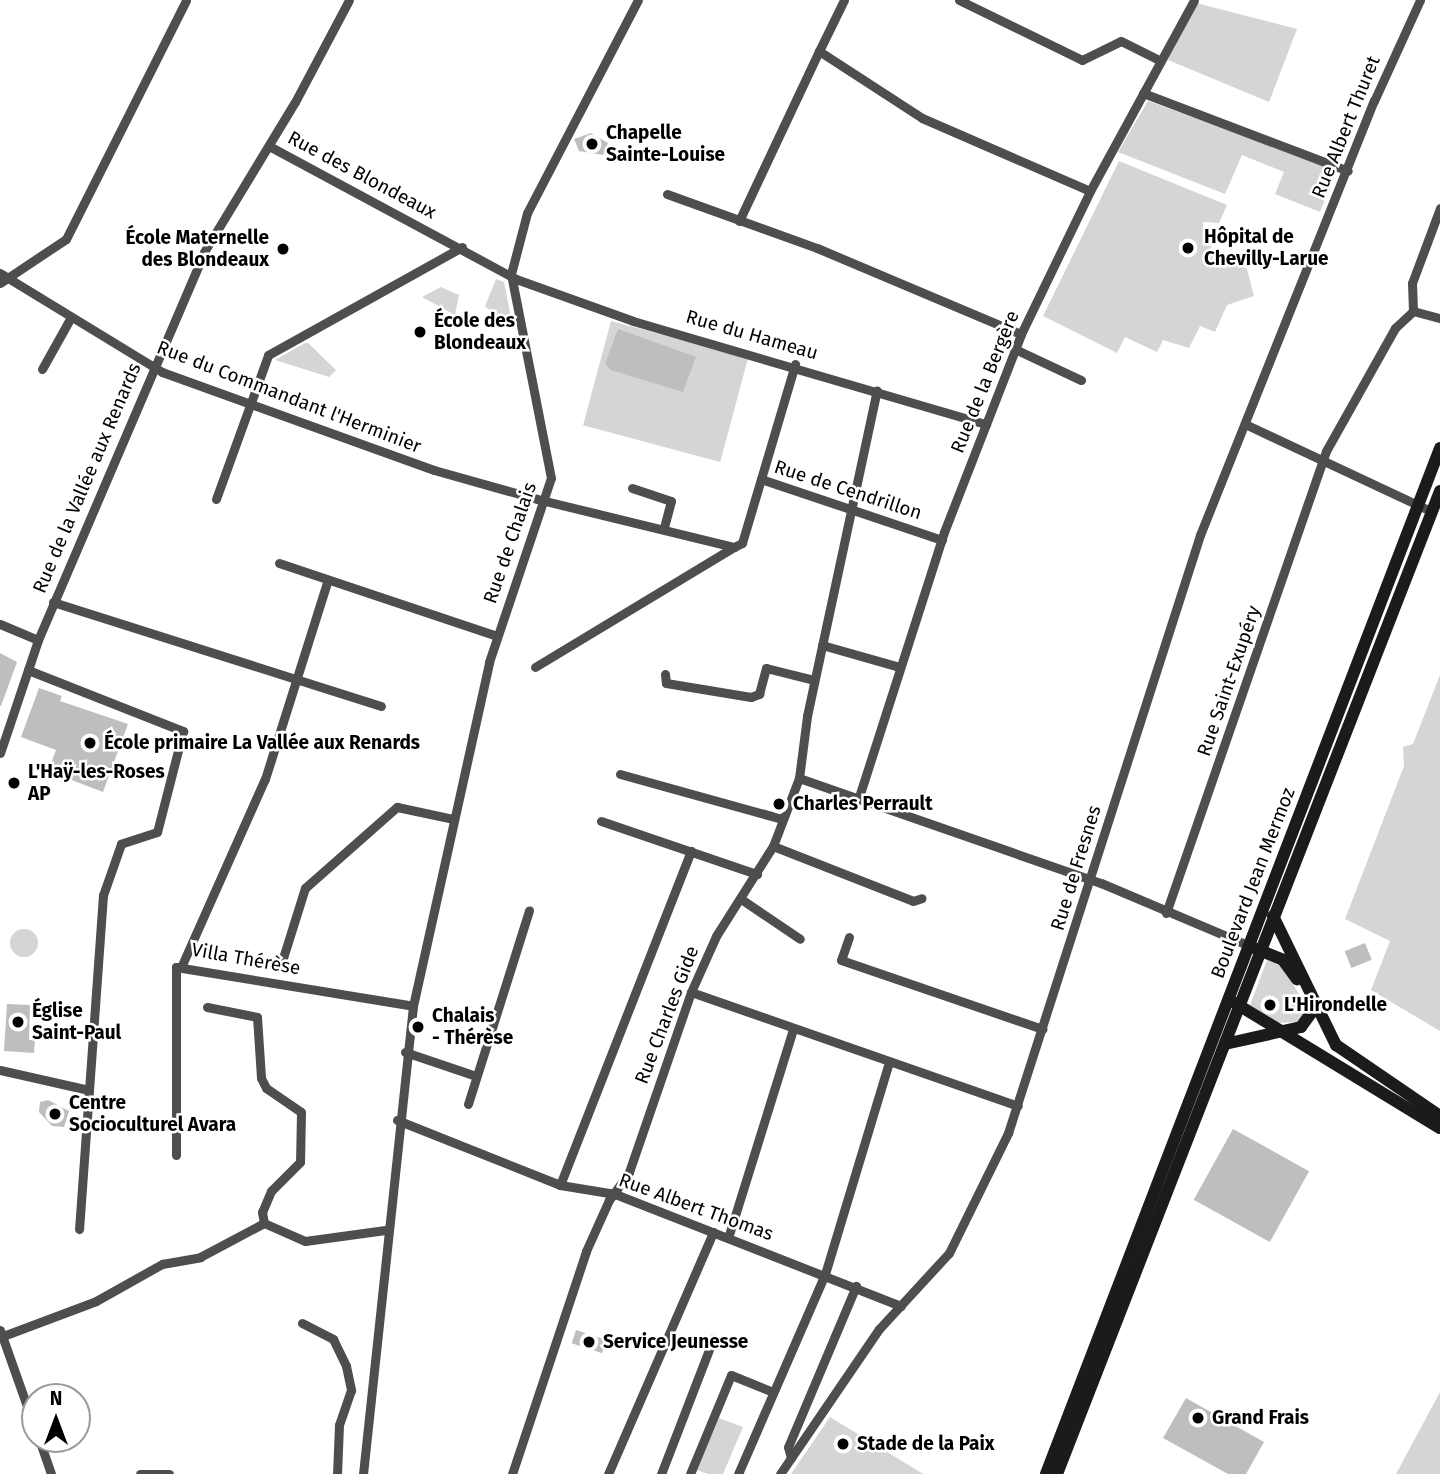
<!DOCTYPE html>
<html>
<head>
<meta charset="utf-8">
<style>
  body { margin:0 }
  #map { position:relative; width:1440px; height:1474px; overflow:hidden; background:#fff; font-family:"Fira Sans",sans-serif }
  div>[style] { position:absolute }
  .green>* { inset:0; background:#d5d5d5; transform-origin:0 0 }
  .round { border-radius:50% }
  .building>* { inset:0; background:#bebebe; transform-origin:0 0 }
  .minor>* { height:9px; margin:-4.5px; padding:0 4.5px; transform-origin:4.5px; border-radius:4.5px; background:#4e4e4e }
  .secondary>* { height:12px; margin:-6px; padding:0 6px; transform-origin:6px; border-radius:6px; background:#1b1b1b }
  .dots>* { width:19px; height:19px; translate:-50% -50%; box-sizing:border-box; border:4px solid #fff; border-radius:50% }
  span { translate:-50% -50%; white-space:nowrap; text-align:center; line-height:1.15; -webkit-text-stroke:5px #fff; paint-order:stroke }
  .street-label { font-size:19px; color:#000 }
  .poi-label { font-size:19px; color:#000; font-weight:700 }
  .left { translate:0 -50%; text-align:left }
  .right { translate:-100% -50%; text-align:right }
  .north { position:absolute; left:21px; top:1383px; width:70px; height:70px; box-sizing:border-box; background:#fff; border:2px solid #999; border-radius:50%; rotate:0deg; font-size:19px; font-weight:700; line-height:28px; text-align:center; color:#000 }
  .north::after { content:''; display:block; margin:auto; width:24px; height:32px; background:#000; clip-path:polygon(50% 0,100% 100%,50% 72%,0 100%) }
</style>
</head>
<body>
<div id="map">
  <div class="green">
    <div style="clip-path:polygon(1196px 3px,1297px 29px,1269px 102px,1168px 60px)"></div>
    <div style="clip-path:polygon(1148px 101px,1337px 170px,1320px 212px,1275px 194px,1284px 172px,1242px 155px,1225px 194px,1118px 152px)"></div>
    <div style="clip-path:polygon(1119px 161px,1227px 205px,1219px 223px,1203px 222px,1204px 234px,1215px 238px,1208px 254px,1247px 269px,1254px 296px,1227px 305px,1215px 332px,1200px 326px,1189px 348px,1163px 340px,1157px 352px,1125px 337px,1117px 353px,1043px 316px)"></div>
    <div style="clip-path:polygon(496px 279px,504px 282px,511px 318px,494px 315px,485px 306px)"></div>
    <div style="clip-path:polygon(441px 287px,459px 295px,455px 315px,422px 297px)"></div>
    <div style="left:611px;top:321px;width:142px;height:108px;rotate:15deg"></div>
    <div style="clip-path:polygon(307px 342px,336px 370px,329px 377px,275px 360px)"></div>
    <div style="clip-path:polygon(1440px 675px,1440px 1031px,1371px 990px,1390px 941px,1345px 919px,1404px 766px,1403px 747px,1413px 744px)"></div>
    <div class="round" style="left:10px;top:929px;width:28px;height:28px"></div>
    <div style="clip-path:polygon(1267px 960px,1282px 966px,1305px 1004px,1307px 1012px,1299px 1022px,1275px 1023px,1250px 1005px)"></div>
    <div style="clip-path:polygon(1440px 1392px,1440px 1474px,1396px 1474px)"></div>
    <div style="clip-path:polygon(830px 1417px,920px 1472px,924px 1474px,791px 1474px)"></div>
    <div style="clip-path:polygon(719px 1418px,743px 1427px,723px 1474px,708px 1474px,697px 1470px)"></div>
  </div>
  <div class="building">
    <div style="clip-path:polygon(591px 133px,608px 143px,603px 155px,579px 151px,574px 139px)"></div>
    <div style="clip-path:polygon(618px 329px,696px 357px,683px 392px,611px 370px,605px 364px)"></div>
    <div style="clip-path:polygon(0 653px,17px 662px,1px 706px,0 706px)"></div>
    <div style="clip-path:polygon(39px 688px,62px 696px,60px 701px,128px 724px,103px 792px,48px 771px,56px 750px,21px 737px)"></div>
    <div style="left:1365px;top:943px;width:18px;height:22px;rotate:68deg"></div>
    <div style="clip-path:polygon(7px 1004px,30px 1005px,29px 1040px,35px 1040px,34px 1053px,4px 1051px)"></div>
    <div style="clip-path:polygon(48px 1100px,69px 1111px,64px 1127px,52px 1126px,39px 1112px,40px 1102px)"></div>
    <div style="left:1233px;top:1129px;width:87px;height:81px;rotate:29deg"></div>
    <div style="left:576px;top:1330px;width:32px;height:14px;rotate:18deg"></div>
    <div style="clip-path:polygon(1186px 1398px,1264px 1442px,1246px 1474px,1228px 1474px,1163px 1438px)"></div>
  </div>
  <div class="minor">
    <div style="left:844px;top:0;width:57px;rotate:116.1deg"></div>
    <div style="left:819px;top:51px;width:123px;rotate:33deg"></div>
    <div style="left:922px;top:118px;width:183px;rotate:23.5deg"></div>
    <div style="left:959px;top:0;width:137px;rotate:26deg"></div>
    <div style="left:1082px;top:60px;width:43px;rotate:-26deg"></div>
    <div style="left:1121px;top:41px;width:42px;rotate:26.6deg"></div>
    <div style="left:1143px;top:93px;width:219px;rotate:20.8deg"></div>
    <div style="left:269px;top:146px;width:281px;rotate:28.3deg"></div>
    <div style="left:516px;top:279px;width:124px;rotate:19.7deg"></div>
    <div style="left:633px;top:321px;width:368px;rotate:16.3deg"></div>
    <div style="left:667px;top:194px;width:159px;rotate:19.8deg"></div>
    <div style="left:817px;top:248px;width:221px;rotate:22.9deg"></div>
    <div style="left:739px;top:221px;width:188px;rotate:-64.8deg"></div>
    <div style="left:0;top:273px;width:190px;rotate:31.4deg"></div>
    <div style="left:162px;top:372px;width:289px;rotate:19.8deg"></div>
    <div style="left:434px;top:470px;width:107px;rotate:15.7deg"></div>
    <div style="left:537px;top:499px;width:203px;rotate:13.7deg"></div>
    <div style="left:734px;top:547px;width:9px;rotate:-27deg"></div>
    <div style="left:742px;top:543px;width:67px;rotate:-73.5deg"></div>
    <div style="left:761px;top:479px;width:191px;rotate:18.6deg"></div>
    <div style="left:0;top:283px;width:79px;rotate:-33.7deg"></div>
    <div style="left:66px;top:239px;width:267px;rotate:-63.3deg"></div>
    <div style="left:1413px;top:311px;width:28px;rotate:15deg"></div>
    <div style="left:1015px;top:349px;width:73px;rotate:25.2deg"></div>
    <div style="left:42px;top:369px;width:57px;rotate:-60.8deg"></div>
    <div style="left:1245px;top:424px;width:205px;rotate:25.1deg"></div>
    <div style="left:761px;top:479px;width:120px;rotate:-73.5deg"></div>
    <div style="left:632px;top:488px;width:41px;rotate:18.4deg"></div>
    <div style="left:671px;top:501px;width:28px;rotate:105deg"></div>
    <div style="left:216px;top:499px;width:153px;rotate:-70.1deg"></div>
    <div style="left:268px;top:355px;width:222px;rotate:-29.1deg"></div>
    <div style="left:279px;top:563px;width:230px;rotate:18.5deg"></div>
    <div style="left:53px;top:602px;width:344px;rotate:17.6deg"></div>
    <div style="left:0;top:624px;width:41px;rotate:22.8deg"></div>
    <div style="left:822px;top:645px;width:81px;rotate:15.8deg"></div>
    <div style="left:535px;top:667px;width:232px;rotate:-31.1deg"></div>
    <div style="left:28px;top:670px;width:167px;rotate:21.5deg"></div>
    <div style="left:183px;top:731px;width:104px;rotate:104.4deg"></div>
    <div style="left:157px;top:832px;width:38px;rotate:162deg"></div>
    <div style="left:121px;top:844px;width:54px;rotate:109.4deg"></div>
    <div style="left:103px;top:895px;width:335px;rotate:94.1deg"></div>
    <div style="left:665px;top:674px;width:9px;rotate:84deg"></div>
    <div style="left:666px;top:683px;width:86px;rotate:9.4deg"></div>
    <div style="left:751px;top:697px;width:9px;rotate:-21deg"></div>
    <div style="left:759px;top:694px;width:27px;rotate:-75deg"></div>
    <div style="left:766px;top:668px;width:49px;rotate:14deg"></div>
    <div style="left:0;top:753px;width:119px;rotate:-71.4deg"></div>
    <div style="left:38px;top:640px;width:422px;rotate:-66.8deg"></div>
    <div style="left:204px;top:252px;width:175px;rotate:-58.8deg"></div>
    <div style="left:295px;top:102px;width:115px;rotate:-62.1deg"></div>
    <div style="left:620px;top:774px;width:168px;rotate:15.5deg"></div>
    <div style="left:799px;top:778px;width:320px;rotate:19.2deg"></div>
    <div style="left:1101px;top:883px;width:162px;rotate:22.9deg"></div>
    <div style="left:858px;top:800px;width:281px;rotate:-72.2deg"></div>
    <div style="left:944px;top:532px;width:212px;rotate:-68.7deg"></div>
    <div style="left:1021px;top:334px;width:159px;rotate:-64.2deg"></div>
    <div style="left:1090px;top:191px;width:217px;rotate:-61.4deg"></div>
    <div style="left:601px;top:821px;width:165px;rotate:18.8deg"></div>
    <div style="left:773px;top:846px;width:150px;rotate:21.4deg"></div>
    <div style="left:913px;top:901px;width:9px;rotate:-18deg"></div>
    <div style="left:741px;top:899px;width:71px;rotate:34.1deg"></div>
    <div style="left:1166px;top:913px;width:489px;rotate:-70.9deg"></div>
    <div style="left:1326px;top:451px;width:141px;rotate:-60.7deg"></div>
    <div style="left:1395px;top:328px;width:25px;rotate:-43deg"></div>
    <div style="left:1413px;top:311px;width:28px;rotate:-92deg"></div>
    <div style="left:1412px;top:283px;width:80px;rotate:-69.5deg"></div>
    <div style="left:849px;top:937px;width:24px;rotate:109deg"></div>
    <div style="left:841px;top:960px;width:213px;rotate:18.9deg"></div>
    <div style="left:283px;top:958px;width:73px;rotate:-72.6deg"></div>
    <div style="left:305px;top:888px;width:123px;rotate:-41.4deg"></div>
    <div style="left:397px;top:807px;width:57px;rotate:12.1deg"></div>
    <div style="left:182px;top:965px;width:204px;rotate:-66deg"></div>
    <div style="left:265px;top:779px;width:207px;rotate:-72.5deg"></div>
    <div style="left:691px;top:992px;width:346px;rotate:19.2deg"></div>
    <div style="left:207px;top:1007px;width:51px;rotate:11.3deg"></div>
    <div style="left:257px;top:1017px;width:61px;rotate:86.2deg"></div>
    <div style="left:261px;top:1078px;width:11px;rotate:63deg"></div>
    <div style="left:266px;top:1088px;width:42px;rotate:34.4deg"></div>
    <div style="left:301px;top:1112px;width:50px;rotate:91.1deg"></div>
    <div style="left:300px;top:1162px;width:41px;rotate:135deg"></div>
    <div style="left:271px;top:1191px;width:23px;rotate:113deg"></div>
    <div style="left:262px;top:1212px;width:11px;rotate:80deg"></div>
    <div style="left:405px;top:1052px;width:75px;rotate:18.7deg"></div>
    <div style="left:0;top:1070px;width:91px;rotate:12.7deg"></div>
    <div style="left:468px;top:1104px;width:203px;rotate:-72.5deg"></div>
    <div style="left:397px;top:1120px;width:175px;rotate:21.7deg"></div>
    <div style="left:560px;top:1185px;width:56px;rotate:9.3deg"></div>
    <div style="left:615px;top:1194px;width:307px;rotate:21.4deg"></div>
    <div style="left:176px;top:1155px;width:188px;rotate:-90deg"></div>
    <div style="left:176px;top:967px;width:240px;rotate:9.3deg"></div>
    <div style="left:560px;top:1185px;width:359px;rotate:-68.6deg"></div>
    <div style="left:728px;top:1238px;width:219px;rotate:-72.7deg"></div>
    <div style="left:302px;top:1323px;width:35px;rotate:27deg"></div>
    <div style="left:333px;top:1339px;width:30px;rotate:64deg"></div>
    <div style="left:346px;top:1366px;width:25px;rotate:78deg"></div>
    <div style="left:351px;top:1390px;width:37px;rotate:109deg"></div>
    <div style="left:339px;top:1425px;width:49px;rotate:92.3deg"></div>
    <div style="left:0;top:1330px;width:105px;rotate:70.5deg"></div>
    <div style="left:3px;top:1336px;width:99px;rotate:-20.6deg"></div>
    <div style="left:96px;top:1301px;width:76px;rotate:-29.3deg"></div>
    <div style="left:162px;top:1264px;width:39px;rotate:-10deg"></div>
    <div style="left:200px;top:1257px;width:72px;rotate:-28deg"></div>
    <div style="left:264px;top:1223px;width:45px;rotate:23.7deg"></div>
    <div style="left:305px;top:1241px;width:81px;rotate:-7.8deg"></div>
    <div style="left:39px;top:1439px;width:37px;rotate:71deg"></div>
    <div style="left:791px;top:1458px;width:11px;rotate:-105deg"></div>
    <div style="left:788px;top:1447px;width:175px;rotate:-67.1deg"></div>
    <div style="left:140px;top:1474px;width:29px"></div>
    <div style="left:363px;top:1474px;width:471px;rotate:-83.9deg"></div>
    <div style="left:413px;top:1006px;width:352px;rotate:-77.5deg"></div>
    <div style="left:489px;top:662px;width:194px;rotate:-71.4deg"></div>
    <div style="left:551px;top:478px;width:208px;rotate:-101.1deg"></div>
    <div style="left:511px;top:274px;width:63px;rotate:-75.3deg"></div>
    <div style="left:527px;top:213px;width:240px;rotate:-62.5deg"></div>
    <div style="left:512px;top:1474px;width:235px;rotate:-71.6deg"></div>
    <div style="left:586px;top:1251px;width:56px;rotate:-65.7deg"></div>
    <div style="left:609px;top:1200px;width:34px;rotate:-54deg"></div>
    <div style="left:629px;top:1172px;width:190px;rotate:-71deg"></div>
    <div style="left:691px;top:992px;width:61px;rotate:-65.9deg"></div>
    <div style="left:716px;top:936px;width:107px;rotate:-57.7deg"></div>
    <div style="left:773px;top:846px;width:73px;rotate:-69.1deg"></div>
    <div style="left:799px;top:778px;width:63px;rotate:-82.6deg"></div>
    <div style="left:807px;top:716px;width:333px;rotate:-77.9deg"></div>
    <div style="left:608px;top:1474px;width:264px;rotate:-66.5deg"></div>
    <div style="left:661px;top:1474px;width:145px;rotate:-68.9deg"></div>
    <div style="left:690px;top:1474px;width:107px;rotate:-67.5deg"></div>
    <div style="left:731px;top:1375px;width:45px;rotate:22deg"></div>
    <div style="left:738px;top:1474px;width:218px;rotate:-66.5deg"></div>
    <div style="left:825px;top:1274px;width:221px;rotate:-73.2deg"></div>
    <div style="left:780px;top:1474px;width:176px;rotate:-55.7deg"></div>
    <div style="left:879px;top:1329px;width:103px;rotate:-47.4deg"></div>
    <div style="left:949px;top:1253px;width:134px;rotate:-63.8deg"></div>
    <div style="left:1008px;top:1133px;width:628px;rotate:-72.2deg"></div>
    <div style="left:1200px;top:535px;width:468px;rotate:-68.2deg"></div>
    <div style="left:1374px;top:101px;width:111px;rotate:-65.5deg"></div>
  </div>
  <div class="secondary">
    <div style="left:1273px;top:916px;width:144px;rotate:64deg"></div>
    <div style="left:1336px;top:1045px;width:126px;rotate:34.3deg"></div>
    <div style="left:1254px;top:948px;width:31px;rotate:22deg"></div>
    <div style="left:1283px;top:960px;width:24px;rotate:54deg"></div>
    <div style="left:1235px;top:1003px;width:240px;rotate:31.4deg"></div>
    <div style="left:1225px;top:1044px;width:78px;rotate:-12.6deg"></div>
    <div style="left:1301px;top:1027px;width:17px;rotate:-54deg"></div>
    <div style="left:1311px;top:1013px;width:12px;rotate:-99deg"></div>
    <div style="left:1046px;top:1474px;width:1099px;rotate:-68.99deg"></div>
    <div style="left:1057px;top:1474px;width:1055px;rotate:-68.71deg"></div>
  </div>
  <div class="dots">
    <div style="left:592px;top:144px;background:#000"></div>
    <div style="left:1188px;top:248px;background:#000"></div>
    <div style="left:283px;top:249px;background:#000"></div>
    <div style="left:420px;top:332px;background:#000"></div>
    <div style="left:90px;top:743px;background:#000"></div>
    <div style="left:14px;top:783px;background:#000"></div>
    <div style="left:779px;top:804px;background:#000"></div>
    <div style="left:1270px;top:1005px;background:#000"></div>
    <div style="left:18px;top:1022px;background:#000"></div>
    <div style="left:418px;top:1027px;background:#000"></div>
    <div style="left:55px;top:1114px;background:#000"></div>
    <div style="left:589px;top:1342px;background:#000"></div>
    <div style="left:1198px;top:1418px;background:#000"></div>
    <div style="left:843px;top:1444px;background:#000"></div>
  </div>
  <div class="street-label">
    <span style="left:1346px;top:127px;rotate:-68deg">Rue Albert Thuret</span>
    <span style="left:362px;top:175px;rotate:28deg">Rue des Blondeaux</span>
    <span style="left:752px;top:335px;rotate:16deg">Rue du Hameau</span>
    <span style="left:985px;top:382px;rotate:-68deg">Rue de la Bergère</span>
    <span style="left:289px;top:397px;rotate:21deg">Rue du Commandant l'Herminier</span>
    <span style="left:87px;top:478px;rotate:-67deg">Rue de la Vallée aux Renards</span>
    <span style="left:848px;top:490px;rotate:18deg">Rue de Cendrillon</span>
    <span style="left:510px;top:543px;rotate:-71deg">Rue de Chalais</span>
    <span style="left:1229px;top:681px;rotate:-71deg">Rue Saint-Exupéry</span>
    <span style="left:1076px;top:868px;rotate:-73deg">Rue de Fresnes</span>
    <span style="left:1253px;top:883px;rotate:-69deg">Boulevard Jean Mermoz</span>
    <span style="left:246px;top:959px;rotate:10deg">Villa Thérèse</span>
    <span style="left:667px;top:1015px;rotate:-69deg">Rue Charles Gide</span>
    <span style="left:696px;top:1207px;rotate:20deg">Rue Albert Thomas</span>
  </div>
  <div class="poi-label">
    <span class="left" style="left:606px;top:144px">Chapelle<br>Sainte-Louise</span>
    <span class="left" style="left:1204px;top:248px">Hôpital de<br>Chevilly-Larue</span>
    <span class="right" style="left:269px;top:249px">École Maternelle<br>des Blondeaux</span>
    <span class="left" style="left:434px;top:332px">École des<br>Blondeaux</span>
    <span class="left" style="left:104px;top:743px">École primaire La Vallée aux Renards</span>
    <span class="left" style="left:28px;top:783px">L'Haÿ-les-Roses<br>AP</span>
    <span class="left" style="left:793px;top:804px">Charles Perrault</span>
    <span class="left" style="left:1284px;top:1005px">L'Hirondelle</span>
    <span class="left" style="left:32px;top:1022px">Église<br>Saint-Paul</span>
    <span class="left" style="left:432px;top:1027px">Chalais<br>- Thérèse</span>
    <span class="left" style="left:69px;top:1114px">Centre<br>Socioculturel Avara</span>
    <span class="left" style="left:603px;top:1342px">Service Jeunesse</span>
    <span class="left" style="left:1212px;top:1418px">Grand Frais</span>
    <span class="left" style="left:857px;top:1444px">Stade de la Paix</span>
  </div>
  <div class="north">N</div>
</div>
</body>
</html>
